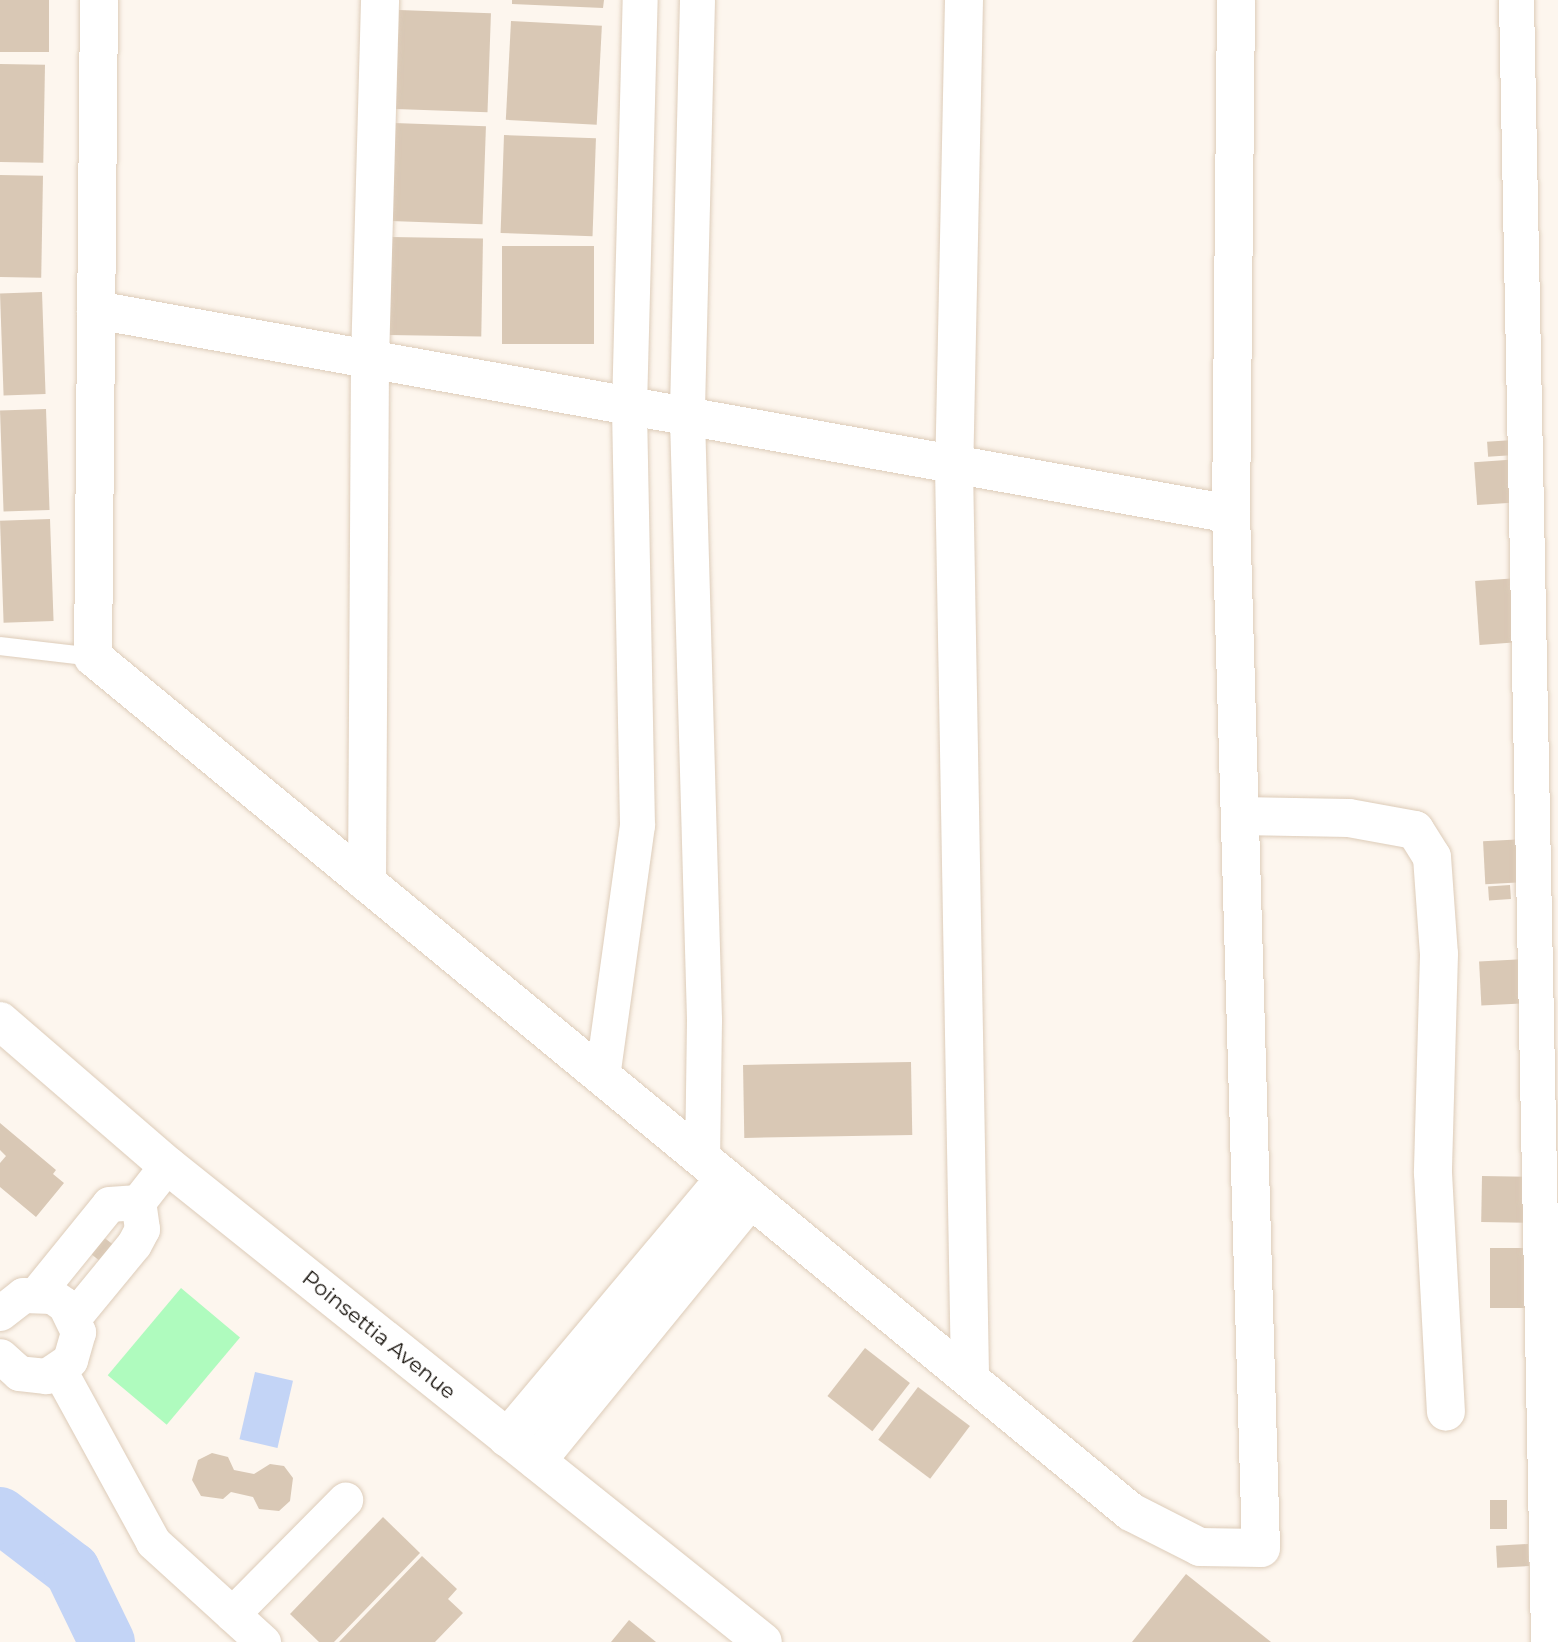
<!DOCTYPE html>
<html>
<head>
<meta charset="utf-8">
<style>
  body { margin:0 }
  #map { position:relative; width:1558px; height:1642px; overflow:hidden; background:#fdf6ee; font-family:Montserrat,sans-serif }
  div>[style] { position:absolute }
  .green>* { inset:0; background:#affbbe; transform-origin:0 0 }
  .water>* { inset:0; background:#c3d4f6; transform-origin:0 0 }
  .river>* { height:56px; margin:-28px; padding:0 28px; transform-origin:28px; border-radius:28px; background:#c3d4f6 }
  .building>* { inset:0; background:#d9c8b5; transform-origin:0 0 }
  .roads { filter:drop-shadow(0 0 2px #ddccb9) drop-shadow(0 0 2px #ddccb9) }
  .lane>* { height:18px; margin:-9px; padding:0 9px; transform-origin:9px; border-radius:9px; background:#fff }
  .street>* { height:35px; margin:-17.5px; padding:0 17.5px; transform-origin:17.5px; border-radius:17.5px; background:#fff }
  .secondary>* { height:38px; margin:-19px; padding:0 19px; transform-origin:19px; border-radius:19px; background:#fff }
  span { translate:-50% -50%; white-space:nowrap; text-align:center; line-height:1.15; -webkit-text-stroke:6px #fff; paint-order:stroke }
  .street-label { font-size:21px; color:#120d07 }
</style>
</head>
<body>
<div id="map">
  <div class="green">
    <div style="left:181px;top:1288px;width:77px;height:114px;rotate:40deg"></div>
  </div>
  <div class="water">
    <div style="left:255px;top:1372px;width:39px;height:69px;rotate:13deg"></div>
  </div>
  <div class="river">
    <div style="left:0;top:1515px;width:91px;rotate:37.4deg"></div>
    <div style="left:72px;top:1570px;width:80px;rotate:64.1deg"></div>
  </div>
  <div class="building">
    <div style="left:0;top:0;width:49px;height:52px"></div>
    <div style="clip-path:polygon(512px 0,604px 0,603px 8px,512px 4px)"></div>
    <div style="left:399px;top:10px;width:92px;height:99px;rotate:2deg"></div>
    <div style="left:511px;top:21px;width:91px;height:99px;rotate:3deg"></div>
    <div style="left:0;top:64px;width:45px;height:98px;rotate:1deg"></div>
    <div style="left:394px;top:123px;width:92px;height:98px;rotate:2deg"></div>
    <div style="left:504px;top:135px;width:92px;height:98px;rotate:2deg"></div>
    <div style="left:0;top:175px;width:43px;height:102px;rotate:1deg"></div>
    <div style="left:391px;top:237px;width:92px;height:98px;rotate:1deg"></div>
    <div style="left:502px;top:246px;width:92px;height:98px"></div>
    <div style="left:42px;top:292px;width:102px;height:42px;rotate:88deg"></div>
    <div style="left:46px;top:409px;width:101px;height:46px;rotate:88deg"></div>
    <div style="left:1513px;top:440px;width:15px;height:26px;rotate:86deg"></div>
    <div style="left:1520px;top:459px;width:43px;height:46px;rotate:86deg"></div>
    <div style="left:50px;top:519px;width:102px;height:50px;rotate:88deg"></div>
    <div style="left:1519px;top:578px;width:64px;height:44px;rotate:86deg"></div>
    <div style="left:1527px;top:839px;width:43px;height:44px;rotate:87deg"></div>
    <div style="left:1510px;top:885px;width:14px;height:22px;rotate:86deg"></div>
    <div style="left:1528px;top:959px;width:44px;height:49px;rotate:87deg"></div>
    <div style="left:911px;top:1062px;width:73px;height:168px;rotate:89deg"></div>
    <div style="clip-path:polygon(0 1123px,56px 1170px,53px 1174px,64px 1183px,36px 1217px,0 1187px,0 1163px,6px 1156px,0 1150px)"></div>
    <div style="left:1482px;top:1176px;width:53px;height:46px;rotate:1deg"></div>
    <div style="left:97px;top:1232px;width:23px;height:21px;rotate:38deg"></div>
    <div style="left:1490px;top:1248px;width:45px;height:60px"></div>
    <div style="left:865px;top:1348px;width:57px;height:61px;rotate:38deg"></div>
    <div style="left:918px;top:1387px;width:65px;height:66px;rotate:37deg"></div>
    <div style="clip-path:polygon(212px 1453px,228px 1457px,234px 1470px,254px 1474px,270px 1464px,284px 1466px,293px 1478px,290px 1501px,279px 1511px,259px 1509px,253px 1497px,231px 1492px,223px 1499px,201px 1496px,192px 1480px,198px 1460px)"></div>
    <div style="left:1490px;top:1500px;width:17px;height:29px"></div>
    <div style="clip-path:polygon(383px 1517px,420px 1553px,334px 1642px,319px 1642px,290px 1614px)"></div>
    <div style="left:1528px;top:1544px;width:22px;height:32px;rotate:87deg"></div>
    <div style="clip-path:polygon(422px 1556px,457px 1589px,448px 1599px,463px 1613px,435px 1642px,339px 1642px)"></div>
    <div style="clip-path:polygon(1186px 1574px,1271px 1642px,1132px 1642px)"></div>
    <div style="clip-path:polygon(629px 1620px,656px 1642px,611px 1642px)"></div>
  </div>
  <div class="roads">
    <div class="lane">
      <div style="left:0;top:646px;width:94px;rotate:6.7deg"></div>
    </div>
    <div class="street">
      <div style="left:697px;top:0;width:418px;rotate:91.4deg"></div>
      <div style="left:687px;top:418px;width:602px;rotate:88.38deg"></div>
      <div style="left:704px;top:1020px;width:139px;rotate:90.8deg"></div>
      <div style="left:1516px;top:0;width:1642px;rotate:88.88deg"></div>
      <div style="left:602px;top:1077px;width:254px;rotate:-82.1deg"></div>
      <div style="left:637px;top:825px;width:418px;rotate:-91.1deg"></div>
      <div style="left:629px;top:407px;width:407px;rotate:-88.5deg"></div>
      <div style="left:37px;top:1293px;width:114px;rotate:-51deg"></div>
      <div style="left:109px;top:1204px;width:29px;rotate:-4deg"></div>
      <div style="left:0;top:1313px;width:29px;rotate:-38deg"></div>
      <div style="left:23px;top:1295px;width:29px;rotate:2deg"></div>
      <div style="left:52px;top:1296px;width:16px;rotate:35deg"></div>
      <div style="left:65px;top:1305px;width:30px;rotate:64deg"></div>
      <div style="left:78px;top:1332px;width:29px;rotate:106deg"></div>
      <div style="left:70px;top:1360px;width:29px;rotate:146deg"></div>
      <div style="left:46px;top:1376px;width:27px;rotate:-174deg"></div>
      <div style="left:19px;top:1373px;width:25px;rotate:-138deg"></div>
      <div style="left:74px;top:1317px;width:94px;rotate:-50.6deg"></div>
      <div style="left:134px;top:1244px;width:17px;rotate:-62deg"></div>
      <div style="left:142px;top:1229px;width:27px;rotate:-98deg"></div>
      <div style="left:138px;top:1202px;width:47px;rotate:-51.9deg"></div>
      <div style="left:59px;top:1370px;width:196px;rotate:61.3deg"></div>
      <div style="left:153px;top:1542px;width:149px;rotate:42.3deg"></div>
      <div style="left:232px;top:1614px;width:161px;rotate:-45.3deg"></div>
    </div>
    <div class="secondary">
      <div style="left:99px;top:0;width:657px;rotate:90.52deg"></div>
      <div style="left:93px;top:657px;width:1345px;rotate:39.48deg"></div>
      <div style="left:1131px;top:1512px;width:77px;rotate:26.9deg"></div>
      <div style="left:1200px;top:1547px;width:61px;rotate:0.9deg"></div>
      <div style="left:1261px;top:1548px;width:1034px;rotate:-91.66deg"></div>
      <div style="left:1231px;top:514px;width:514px;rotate:-89.44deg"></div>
      <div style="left:964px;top:0;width:467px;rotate:91.2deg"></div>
      <div style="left:954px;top:467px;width:912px;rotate:88.99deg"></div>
      <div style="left:96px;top:310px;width:1153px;rotate:10.19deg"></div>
      <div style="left:1240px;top:816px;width:109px;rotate:1.1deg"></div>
      <div style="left:1349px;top:818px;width:67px;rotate:10.3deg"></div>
      <div style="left:1415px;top:830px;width:32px;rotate:58deg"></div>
      <div style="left:1432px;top:857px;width:97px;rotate:85.9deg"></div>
      <div style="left:1439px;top:954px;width:219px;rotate:91.6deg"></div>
      <div style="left:1433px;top:1173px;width:239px;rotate:86.9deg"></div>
      <div style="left:367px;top:883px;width:523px;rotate:-89.67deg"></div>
      <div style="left:370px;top:360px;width:360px;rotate:-88.4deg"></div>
      <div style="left:0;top:1021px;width:221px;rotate:40.8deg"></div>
      <div style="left:167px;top:1165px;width:763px;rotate:38.67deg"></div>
      <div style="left:507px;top:1438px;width:339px;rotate:-50deg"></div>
      <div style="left:537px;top:1461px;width:338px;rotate:-50.8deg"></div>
    </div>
  </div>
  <div class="street-label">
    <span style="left:379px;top:1335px;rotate:39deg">Poinsettia Avenue</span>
  </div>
</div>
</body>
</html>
